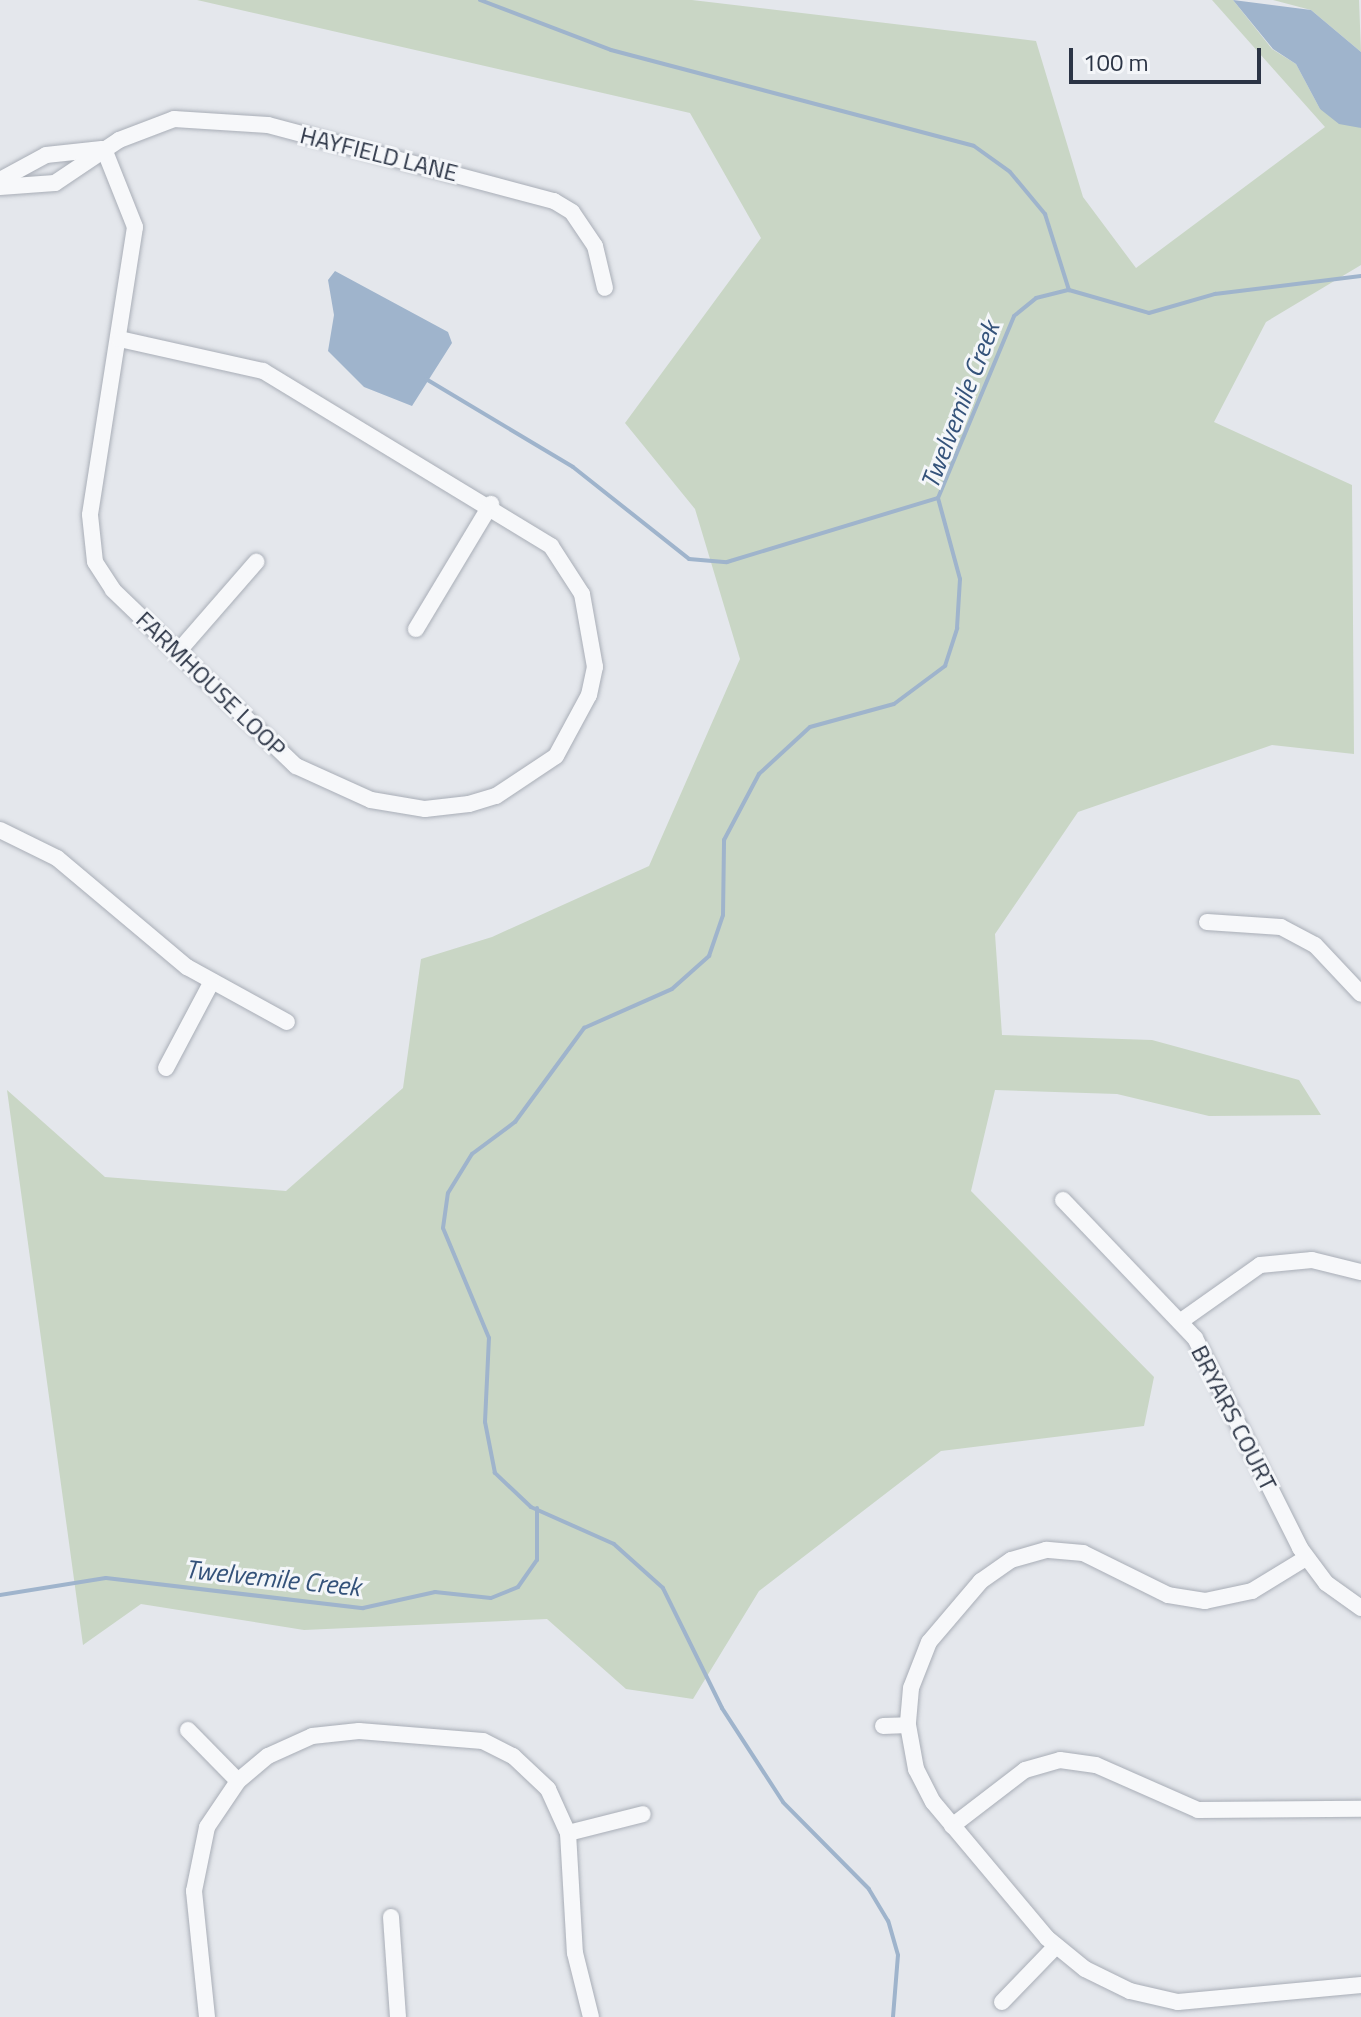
<!DOCTYPE html>
<html>
<head>
<meta charset="utf-8">
<style>
  body { margin:0 }
  #map { position:relative; width:1361px; height:2017px; overflow:hidden; background:#e4e7ec; font-family:"Titillium Web",sans-serif }
  div>[style] { position:absolute }
  .green>* { inset:0; background:#c9d6c5 }
  .water>* { inset:0; background:#9fb4cc }
  .stream>* { height:4px; margin:-2px; padding:0 2px; transform-origin:2px; border-radius:2px; background:#9fb4cc }
  .roads { filter:drop-shadow(0 0 2px #a9aeb7) drop-shadow(0 0 2px #a9aeb7) }
  .minor>* { height:16px; margin:-8px; padding:0 8px; transform-origin:8px; border-radius:8px; background:#f7f8fa }
  span { translate:-50% -50%; white-space:nowrap; text-align:center; line-height:1.15; -webkit-text-stroke:6px #f4f6f9; paint-order:stroke }
  .street-label { font-size:24px; color:#2b3445 }
  .water-label { font-size:26px; color:#34527a; font-style:italic }
  .scale { position:absolute; left:1069px; top:48px; width:192px; height:36px; box-sizing:border-box; border:4px solid #2b3445; border-top:0; padding-left:10px; font-size:24px; line-height:28px; white-space:nowrap; color:#2b3445; -webkit-text-stroke:6px #f4f6f9; paint-order:stroke }
</style>
</head>
<body>
<div id="map">
  <div class="green">
    <div style="clip-path:polygon(197px 0,692px 0,1036px 41px,1083px 197px,1136px 268px,1325px 127px,1212px 0,1233px 0,1272px 49px,1296px 64px,1320px 109px,1361px 128px,1361px 265px,1266px 322px,1214px 422px,1352px 485px,1354px 754px,1272px 745px,1078px 812px,995px 934px,1002px 1035px,1152px 1040px,1299px 1080px,1321px 1115px,1209px 1116px,1117px 1094px,995px 1090px,971px 1191px,1154px 1377px,1144px 1426px,941px 1451px,759px 1591px,693px 1699px,626px 1689px,547px 1619px,304px 1630px,141px 1604px,83px 1645px,7px 1090px,105px 1177px,286px 1191px,403px 1088px,421px 959px,492px 937px,649px 866px,740px 659px,695px 509px,625px 423px,761px 238px,690px 113px)"></div>
    <div style="clip-path:polygon(1273px 0,1359px 0,1361px 52px,1311px 10px)"></div>
  </div>
  <div class="water">
    <div style="clip-path:polygon(1233px 0,1311px 10px,1361px 52px,1361px 128px,1339px 124px,1320px 109px,1296px 64px,1273px 49px)"></div>
    <div style="clip-path:polygon(335px 271px,448px 332px,452px 343px,412px 406px,364px 387px,328px 351px,334px 315px,328px 280px)"></div>
  </div>
  <div class="stream">
    <div style="left:480px;top:0;width:140px;rotate:20.9deg"></div>
    <div style="left:611px;top:50px;width:375px;rotate:14.8deg"></div>
    <div style="left:974px;top:146px;width:44px;rotate:35.8deg"></div>
    <div style="left:1010px;top:172px;width:55px;rotate:50.2deg"></div>
    <div style="left:1045px;top:214px;width:80px;rotate:72.5deg"></div>
    <div style="left:426px;top:379px;width:171px;rotate:30.9deg"></div>
    <div style="left:573px;top:467px;width:148px;rotate:38.4deg"></div>
    <div style="left:689px;top:559px;width:38px;rotate:5deg"></div>
    <div style="left:727px;top:562px;width:220px;rotate:-16.9deg"></div>
    <div style="left:0;top:1595px;width:107px;rotate:-9.1deg"></div>
    <div style="left:106px;top:1578px;width:259px;rotate:6.7deg"></div>
    <div style="left:363px;top:1608px;width:74px;rotate:-12.5deg"></div>
    <div style="left:435px;top:1592px;width:56px;rotate:6.1deg"></div>
    <div style="left:491px;top:1598px;width:29px;rotate:-22deg"></div>
    <div style="left:518px;top:1587px;width:33px;rotate:-55deg"></div>
    <div style="left:537px;top:1560px;width:52px;rotate:-90deg"></div>
    <div style="left:893px;top:2017px;width:62px;rotate:-85.4deg"></div>
    <div style="left:898px;top:1955px;width:35px;rotate:-106deg"></div>
    <div style="left:888px;top:1921px;width:37px;rotate:-121deg"></div>
    <div style="left:869px;top:1889px;width:122px;rotate:-134.7deg"></div>
    <div style="left:783px;top:1802px;width:112px;rotate:-123deg"></div>
    <div style="left:722px;top:1708px;width:134px;rotate:-116.2deg"></div>
    <div style="left:663px;top:1588px;width:66px;rotate:-138.1deg"></div>
    <div style="left:614px;top:1544px;width:91px;rotate:-156deg"></div>
    <div style="left:531px;top:1507px;width:50px;rotate:-136.6deg"></div>
    <div style="left:495px;top:1473px;width:52px;rotate:-101.1deg"></div>
    <div style="left:485px;top:1422px;width:84px;rotate:-87.3deg"></div>
    <div style="left:489px;top:1338px;width:119px;rotate:-112.7deg"></div>
    <div style="left:443px;top:1228px;width:35px;rotate:-82deg"></div>
    <div style="left:448px;top:1193px;width:46px;rotate:-58.4deg"></div>
    <div style="left:472px;top:1154px;width:54px;rotate:-36.7deg"></div>
    <div style="left:515px;top:1122px;width:117px;rotate:-53.7deg"></div>
    <div style="left:584px;top:1028px;width:96px;rotate:-23.9deg"></div>
    <div style="left:672px;top:989px;width:50px;rotate:-41.7deg"></div>
    <div style="left:709px;top:956px;width:43px;rotate:-71.1deg"></div>
    <div style="left:723px;top:915px;width:75px;rotate:-89.2deg"></div>
    <div style="left:724px;top:840px;width:75px;rotate:-62.1deg"></div>
    <div style="left:759px;top:774px;width:69px;rotate:-42.7deg"></div>
    <div style="left:810px;top:727px;width:87px;rotate:-15.3deg"></div>
    <div style="left:894px;top:704px;width:64px;rotate:-36.7deg"></div>
    <div style="left:945px;top:666px;width:40px;rotate:-72deg"></div>
    <div style="left:957px;top:628px;width:49px;rotate:-86.5deg"></div>
    <div style="left:960px;top:579px;width:84px;rotate:-105.2deg"></div>
    <div style="left:938px;top:498px;width:197px;rotate:-67.3deg"></div>
    <div style="left:1014px;top:316px;width:28px;rotate:-39deg"></div>
    <div style="left:1036px;top:298px;width:34px;rotate:-14deg"></div>
    <div style="left:1069px;top:290px;width:83px;rotate:16deg"></div>
    <div style="left:1149px;top:313px;width:69px;rotate:-16.1deg"></div>
    <div style="left:1215px;top:294px;width:147px;rotate:-7deg"></div>
  </div>
  <div class="roads">
    <div class="minor">
      <div style="left:104px;top:149px;width:84px;rotate:68.3deg"></div>
      <div style="left:135px;top:227px;width:291px;rotate:98.9deg"></div>
      <div style="left:90px;top:515px;width:47px;rotate:83.9deg"></div>
      <div style="left:95px;top:562px;width:33px;rotate:57deg"></div>
      <div style="left:113px;top:590px;width:254px;rotate:43.9deg"></div>
      <div style="left:296px;top:766px;width:82px;rotate:24.4deg"></div>
      <div style="left:371px;top:800px;width:55px;rotate:9.5deg"></div>
      <div style="left:425px;top:809px;width:44px;rotate:-6.5deg"></div>
      <div style="left:469px;top:804px;width:28px;rotate:-17deg"></div>
      <div style="left:496px;top:796px;width:72px;rotate:-33.7deg"></div>
      <div style="left:556px;top:756px;width:69px;rotate:-61.6deg"></div>
      <div style="left:589px;top:695px;width:29px;rotate:-78deg"></div>
      <div style="left:595px;top:667px;width:74px;rotate:-100.1deg"></div>
      <div style="left:582px;top:594px;width:57px;rotate:-122.9deg"></div>
      <div style="left:551px;top:546px;width:337px;rotate:-148.7deg"></div>
      <div style="left:263px;top:371px;width:147px;rotate:-167.4deg"></div>
      <div style="left:0;top:180px;width:52px;rotate:-28.5deg"></div>
      <div style="left:46px;top:155px;width:56px;rotate:-6.1deg"></div>
      <div style="left:0;top:187px;width:55px;rotate:-4.2deg"></div>
      <div style="left:55px;top:183px;width:77px;rotate:-33.9deg"></div>
      <div style="left:119px;top:140px;width:59px;rotate:-20.9deg"></div>
      <div style="left:174px;top:119px;width:94px;rotate:3.7deg"></div>
      <div style="left:268px;top:125px;width:296px;rotate:14.9deg"></div>
      <div style="left:554px;top:201px;width:21px;rotate:31deg"></div>
      <div style="left:572px;top:212px;width:41px;rotate:55.9deg"></div>
      <div style="left:595px;top:246px;width:43px;rotate:76.6deg"></div>
      <div style="left:416px;top:629px;width:146px;rotate:-59deg"></div>
      <div style="left:177px;top:653px;width:121px;rotate:-49deg"></div>
      <div style="left:0;top:830px;width:64px;rotate:26.2deg"></div>
      <div style="left:57px;top:858px;width:170px;rotate:40deg"></div>
      <div style="left:187px;top:967px;width:114px;rotate:28.8deg"></div>
      <div style="left:1207px;top:922px;width:74px;rotate:3.9deg"></div>
      <div style="left:1281px;top:927px;width:38px;rotate:28deg"></div>
      <div style="left:1315px;top:945px;width:67px;rotate:46.8deg"></div>
      <div style="left:166px;top:1068px;width:98px;rotate:-62.1deg"></div>
      <div style="left:1063px;top:1200px;width:191px;rotate:46.3deg"></div>
      <div style="left:1195px;top:1338px;width:235px;rotate:63.4deg"></div>
      <div style="left:1300px;top:1548px;width:44px;rotate:53.4deg"></div>
      <div style="left:1326px;top:1583px;width:43px;rotate:35.5deg"></div>
      <div style="left:1181px;top:1321px;width:97px;rotate:-35.3deg"></div>
      <div style="left:1260px;top:1265px;width:52px;rotate:-5.5deg"></div>
      <div style="left:1312px;top:1260px;width:50px;rotate:13.8deg"></div>
      <div style="left:1306px;top:1558px;width:63px;rotate:148.6deg"></div>
      <div style="left:1252px;top:1591px;width:48px;rotate:168deg"></div>
      <div style="left:1205px;top:1601px;width:37px;rotate:-171deg"></div>
      <div style="left:1168px;top:1595px;width:95px;rotate:-153.7deg"></div>
      <div style="left:1083px;top:1553px;width:37px;rotate:-175deg"></div>
      <div style="left:1046px;top:1550px;width:36px;rotate:164deg"></div>
      <div style="left:1011px;top:1560px;width:37px;rotate:145deg"></div>
      <div style="left:981px;top:1581px;width:80px;rotate:130.4deg"></div>
      <div style="left:929px;top:1642px;width:49px;rotate:111.4deg"></div>
      <div style="left:911px;top:1688px;width:37px;rotate:95deg"></div>
      <div style="left:908px;top:1725px;width:45px;rotate:79.7deg"></div>
      <div style="left:916px;top:1769px;width:37px;rotate:63deg"></div>
      <div style="left:933px;top:1802px;width:177px;rotate:50deg"></div>
      <div style="left:1047px;top:1938px;width:49px;rotate:39.2deg"></div>
      <div style="left:1085px;top:1969px;width:50px;rotate:26.1deg"></div>
      <div style="left:1130px;top:1991px;width:49px;rotate:12.9deg"></div>
      <div style="left:1178px;top:2002px;width:184px;rotate:-5.3deg"></div>
      <div style="left:883px;top:1726px;width:25px;rotate:-2deg"></div>
      <div style="left:188px;top:1730px;width:71px;rotate:45.6deg"></div>
      <div style="left:952px;top:1826px;width:92px;rotate:-37.5deg"></div>
      <div style="left:1025px;top:1770px;width:36px;rotate:-16deg"></div>
      <div style="left:1060px;top:1760px;width:36px;rotate:8deg"></div>
      <div style="left:1096px;top:1765px;width:111px;rotate:23.8deg"></div>
      <div style="left:1198px;top:1810px;width:163px;rotate:-0.4deg"></div>
      <div style="left:568px;top:1833px;width:77px;rotate:-14.2deg"></div>
      <div style="left:391px;top:1917px;width:100px;rotate:86deg"></div>
      <div style="left:1002px;top:2002px;width:78px;rotate:-46deg"></div>
      <div style="left:207px;top:2017px;width:127px;rotate:-95.9deg"></div>
      <div style="left:194px;top:1891px;width:65px;rotate:-78.5deg"></div>
      <div style="left:207px;top:1827px;width:55px;rotate:-56deg"></div>
      <div style="left:238px;top:1781px;width:39px;rotate:-40deg"></div>
      <div style="left:268px;top:1756px;width:48px;rotate:-24.4deg"></div>
      <div style="left:312px;top:1736px;width:47px;rotate:-6.1deg"></div>
      <div style="left:359px;top:1731px;width:124px;rotate:4.6deg"></div>
      <div style="left:483px;top:1741px;width:34px;rotate:27deg"></div>
      <div style="left:513px;top:1756px;width:48px;rotate:43.3deg"></div>
      <div style="left:548px;top:1789px;width:48px;rotate:65.6deg"></div>
      <div style="left:568px;top:1833px;width:120px;rotate:86.7deg"></div>
      <div style="left:575px;top:1953px;width:66px;rotate:76deg"></div>
    </div>
  </div>
  <div class="street-label">
    <span style="left:379px;top:154px;rotate:14deg">HAYFIELD LANE</span>
    <span style="left:211px;top:684px;rotate:44deg">FARMHOUSE LOOP</span>
    <span style="left:1234px;top:1418px;rotate:63deg">BRYARS COURT</span>
  </div>
  <div class="water-label">
    <span style="left:960px;top:405px;rotate:-69deg">Twelvemile Creek</span>
    <span style="left:273px;top:1578px;rotate:6deg">Twelvemile Creek</span>
  </div>
  <div class="scale">100 m</div>
</div>
</body>
</html>
